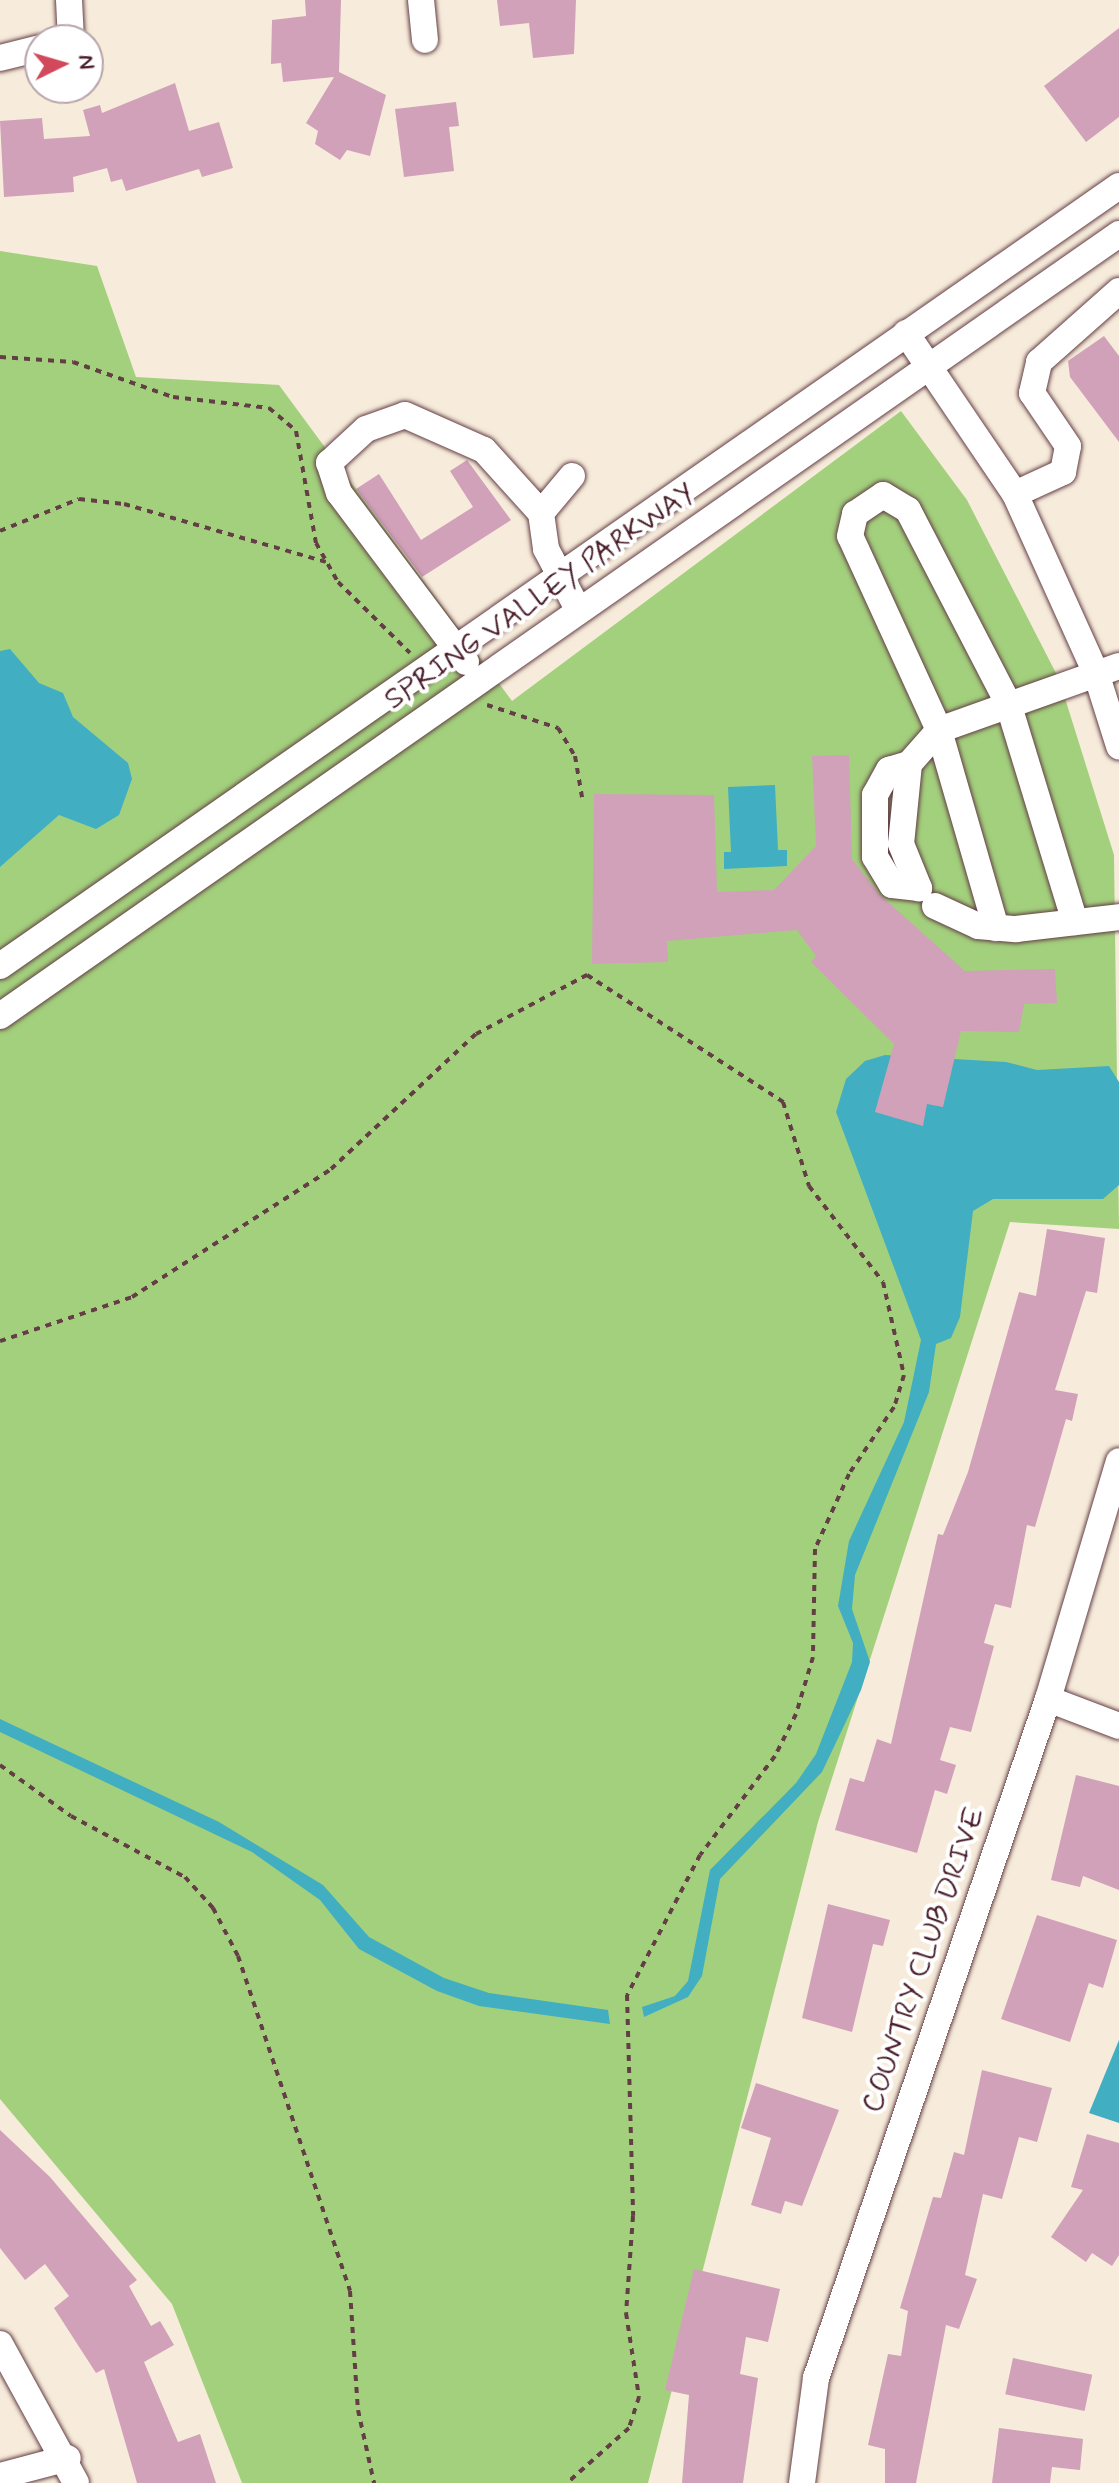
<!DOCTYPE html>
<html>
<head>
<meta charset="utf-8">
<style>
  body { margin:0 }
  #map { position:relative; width:1119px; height:2483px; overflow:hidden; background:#f7ecdb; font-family:Mynerve,sans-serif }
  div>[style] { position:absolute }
  .green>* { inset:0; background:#a3d07d }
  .water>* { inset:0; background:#42aec1 }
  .building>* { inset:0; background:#d0a1b9; transform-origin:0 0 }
  .path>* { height:4px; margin-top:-2px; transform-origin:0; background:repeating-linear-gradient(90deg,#643e45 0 6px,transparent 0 12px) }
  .roads { filter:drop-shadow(0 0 2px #643e45) drop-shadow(0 0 2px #643e45) }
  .minor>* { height:26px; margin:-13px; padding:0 13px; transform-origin:13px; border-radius:13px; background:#fff }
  span { translate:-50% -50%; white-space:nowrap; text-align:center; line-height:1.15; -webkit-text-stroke:8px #fff; paint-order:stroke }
  .street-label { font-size:30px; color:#4a1f2b }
  .north { position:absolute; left:24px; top:24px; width:80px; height:80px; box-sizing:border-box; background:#fff; border:2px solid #b7a5aa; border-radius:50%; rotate:85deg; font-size:22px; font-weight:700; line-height:32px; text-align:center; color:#4a1f2b }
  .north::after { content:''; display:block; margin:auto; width:28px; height:36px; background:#d1495b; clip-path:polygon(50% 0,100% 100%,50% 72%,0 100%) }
</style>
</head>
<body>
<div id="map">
  <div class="green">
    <div style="clip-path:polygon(0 251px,97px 266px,136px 377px,279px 385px,512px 701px,901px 411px,967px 500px,1059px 679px,1114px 855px,1119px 1229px,1010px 1222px,818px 1822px,648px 2483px,242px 2483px,172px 2304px,0 2099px)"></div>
  </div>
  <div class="water">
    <div style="clip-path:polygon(10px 649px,39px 683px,63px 693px,73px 717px,128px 763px,132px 779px,119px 815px,96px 829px,59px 815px,0 867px,0 651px)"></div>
    <div style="clip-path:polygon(775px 785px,778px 850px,787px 850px,787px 866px,724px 869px,724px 852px,731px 852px,728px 787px)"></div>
    <div style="clip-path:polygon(885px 1055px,1006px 1062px,1037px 1070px,1109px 1066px,1119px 1082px,1119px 1185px,1103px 1199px,993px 1199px,973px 1211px,960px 1317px,951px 1338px,936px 1344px,929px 1392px,855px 1575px,852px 1609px,870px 1662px,861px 1690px,822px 1772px,720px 1879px,702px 1976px,688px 1997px,644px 2017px,642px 2007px,675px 1996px,688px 1981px,710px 1870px,796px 1783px,816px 1754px,852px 1662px,853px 1643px,838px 1606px,849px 1541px,904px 1422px,921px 1340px,836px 1112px,846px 1079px,865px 1061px)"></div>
    <div style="clip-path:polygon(0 1719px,219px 1822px,323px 1885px,369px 1937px,444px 1978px,489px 1993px,608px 2010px,610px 2024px,479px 2006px,437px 1991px,359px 1949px,320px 1900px,252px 1852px,0 1732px)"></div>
    <div style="clip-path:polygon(1119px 2040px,1119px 2123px,1089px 2113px)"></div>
  </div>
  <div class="building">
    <div style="clip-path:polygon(305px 0,341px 0,339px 72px,386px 95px,370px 156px,347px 150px,340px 160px,315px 144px,318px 131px,306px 123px,334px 77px,283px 82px,281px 63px,271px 64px,272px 20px,306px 16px)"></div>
    <div style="clip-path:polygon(497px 0,576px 0,574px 54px,533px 58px,529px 23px,500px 26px)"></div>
    <div style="clip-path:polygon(1119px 28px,1119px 117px,1086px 142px,1044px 86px)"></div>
    <div style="clip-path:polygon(175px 83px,189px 131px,219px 122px,233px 168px,202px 177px,199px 169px,126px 191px,122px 179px,111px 182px,107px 168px,73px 177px,74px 192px,4px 197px,0 121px,42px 118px,44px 139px,90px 136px,83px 110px,100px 105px,102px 113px)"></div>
    <div style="clip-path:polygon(456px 102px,459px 126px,449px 127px,454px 171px,404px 177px,395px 109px)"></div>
    <div style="clip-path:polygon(1104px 336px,1119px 356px,1119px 442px,1070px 377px,1068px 361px)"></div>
    <div style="clip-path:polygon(467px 460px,511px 520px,422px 577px,356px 489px,379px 474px,421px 540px,473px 507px,450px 471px)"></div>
    <div style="clip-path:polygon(849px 755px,852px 859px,879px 894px,965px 971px,1055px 969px,1057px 1003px,1024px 1004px,1019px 1032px,961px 1031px,943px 1107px,927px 1104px,923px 1126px,875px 1112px,894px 1044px,811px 962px,816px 956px,797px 930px,667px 941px,668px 962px,592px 964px,594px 794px,714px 795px,717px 892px,774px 890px,816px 846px,812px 756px)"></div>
    <div style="clip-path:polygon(1047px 1229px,1105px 1238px,1097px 1293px,1086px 1291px,1055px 1390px,1078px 1394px,1072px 1421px,1066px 1419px,1035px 1527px,1027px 1525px,1011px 1608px,995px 1604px,984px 1643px,994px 1646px,971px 1732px,950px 1727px,940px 1760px,956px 1765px,947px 1794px,935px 1790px,917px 1853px,835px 1830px,850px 1778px,864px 1782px,877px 1739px,891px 1744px,938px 1534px,943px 1535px,968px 1472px,1019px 1292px,1036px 1296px)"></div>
    <div style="clip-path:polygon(1076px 1775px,1119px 1786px,1119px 1890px,1083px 1876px,1080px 1887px,1051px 1880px)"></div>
    <div style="clip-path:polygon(828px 1904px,890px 1920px,883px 1946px,873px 1944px,852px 2032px,802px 2018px)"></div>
    <div style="clip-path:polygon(1037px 1915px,1117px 1940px,1103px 1988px,1089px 1983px,1070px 2042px,1001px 2019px)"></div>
    <div style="clip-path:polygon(982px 2070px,1052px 2088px,1037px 2142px,1019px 2137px,1002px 2199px,983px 2194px,965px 2275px,977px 2279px,959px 2329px,946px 2325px,916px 2483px,885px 2483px,885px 2449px,868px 2445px,888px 2354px,901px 2356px,908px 2311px,900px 2308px,933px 2197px,941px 2198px,954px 2152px,964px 2155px)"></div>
    <div style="clip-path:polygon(756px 2083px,839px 2110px,802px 2206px,785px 2201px,781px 2214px,751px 2205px,771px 2138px,741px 2128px)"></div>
    <div style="clip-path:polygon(0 2130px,50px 2177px,137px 2280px,129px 2286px,151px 2326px,160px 2321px,174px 2345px,144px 2362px,178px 2442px,200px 2434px,216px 2483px,137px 2483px,104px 2369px,96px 2373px,54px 2308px,69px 2296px,45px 2264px,25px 2280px,0 2248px)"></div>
    <div style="clip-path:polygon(1087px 2134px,1119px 2143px,1119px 2255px,1112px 2266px,1092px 2253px,1086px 2262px,1051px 2237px,1083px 2190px,1071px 2187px)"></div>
    <div style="clip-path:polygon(694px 2269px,780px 2289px,768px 2342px,746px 2337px,740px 2374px,758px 2378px,743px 2483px,682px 2483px,689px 2395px,665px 2390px)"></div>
    <div style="left:1013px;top:2358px;width:81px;height:37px;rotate:12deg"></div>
    <div style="clip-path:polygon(999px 2428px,1083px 2439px,1080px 2470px,1052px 2467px,1050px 2483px,992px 2483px)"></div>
  </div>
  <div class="path">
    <div style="left:0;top:357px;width:73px;rotate:3.9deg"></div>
    <div style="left:73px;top:362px;width:106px;rotate:19.3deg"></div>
    <div style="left:173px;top:397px;width:97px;rotate:6.5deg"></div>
    <div style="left:269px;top:408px;width:35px;rotate:40deg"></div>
    <div style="left:296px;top:431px;width:114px;rotate:79.9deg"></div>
    <div style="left:316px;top:543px;width:45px;rotate:60.6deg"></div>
    <div style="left:338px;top:582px;width:101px;rotate:44.6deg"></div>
    <div style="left:0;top:531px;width:85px;rotate:-22.1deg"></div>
    <div style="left:79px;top:499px;width:45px;rotate:6.3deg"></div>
    <div style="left:124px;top:504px;width:210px;rotate:16deg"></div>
    <div style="left:487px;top:705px;width:75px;rotate:17.9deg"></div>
    <div style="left:558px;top:728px;width:33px;rotate:59deg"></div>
    <div style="left:575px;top:756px;width:42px;rotate:80.3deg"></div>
    <div style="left:0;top:1341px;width:139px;rotate:-18.4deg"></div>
    <div style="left:132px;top:1297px;width:237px;rotate:-32.7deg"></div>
    <div style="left:331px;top:1169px;width:198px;rotate:-43deg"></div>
    <div style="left:476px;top:1034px;width:126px;rotate:-28deg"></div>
    <div style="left:587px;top:975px;width:234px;rotate:32.9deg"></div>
    <div style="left:783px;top:1102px;width:88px;rotate:72.8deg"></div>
    <div style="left:809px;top:1186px;width:121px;rotate:52.4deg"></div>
    <div style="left:883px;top:1282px;width:95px;rotate:77.3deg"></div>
    <div style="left:904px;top:1375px;width:34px;rotate:107deg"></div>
    <div style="left:894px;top:1407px;width:81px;rotate:123.9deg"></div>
    <div style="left:849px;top:1474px;width:82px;rotate:114.4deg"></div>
    <div style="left:815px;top:1549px;width:108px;rotate:91.1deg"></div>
    <div style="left:813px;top:1657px;width:59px;rotate:106.6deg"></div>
    <div style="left:796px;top:1714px;width:47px;rotate:116.6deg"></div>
    <div style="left:775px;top:1756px;width:124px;rotate:127.1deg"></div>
    <div style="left:700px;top:1855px;width:158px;rotate:117.5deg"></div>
    <div style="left:627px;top:1995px;width:221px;rotate:88.4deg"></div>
    <div style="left:633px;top:2216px;width:97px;rotate:94.1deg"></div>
    <div style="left:626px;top:2313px;width:85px;rotate:81.2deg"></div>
    <div style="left:639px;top:2397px;width:33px;rotate:108deg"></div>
    <div style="left:629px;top:2428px;width:83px;rotate:138.4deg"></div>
    <div style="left:0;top:1765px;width:87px;rotate:35.7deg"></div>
    <div style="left:71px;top:1816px;width:129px;rotate:28.2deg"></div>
    <div style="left:185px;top:1877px;width:42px;rotate:47.9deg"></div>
    <div style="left:213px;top:1908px;width:54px;rotate:62.5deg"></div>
    <div style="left:238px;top:1956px;width:353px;rotate:71.5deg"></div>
    <div style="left:350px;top:2291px;width:119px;rotate:86.2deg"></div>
    <div style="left:358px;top:2410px;width:75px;rotate:77.6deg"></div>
  </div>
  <div class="roads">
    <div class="minor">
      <div style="left:69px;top:0;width:40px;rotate:87.1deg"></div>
      <div style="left:421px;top:0;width:40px;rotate:84.3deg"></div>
      <div style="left:0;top:58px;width:41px;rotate:-14deg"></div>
      <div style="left:906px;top:333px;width:194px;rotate:55.9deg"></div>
      <div style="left:1015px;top:494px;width:196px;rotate:65.7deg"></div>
      <div style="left:1096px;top:673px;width:77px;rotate:72.5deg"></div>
      <div style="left:572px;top:476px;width:48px;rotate:130deg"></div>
      <div style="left:541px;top:513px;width:36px;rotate:82deg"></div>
      <div style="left:546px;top:549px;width:70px;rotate:62deg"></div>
      <div style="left:1015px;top:494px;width:53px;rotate:-24.6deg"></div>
      <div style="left:1063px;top:472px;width:26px;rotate:-79deg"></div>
      <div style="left:1068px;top:446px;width:64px;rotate:-124.2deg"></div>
      <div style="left:1032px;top:393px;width:32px;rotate:-77deg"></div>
      <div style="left:1039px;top:362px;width:107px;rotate:-41.6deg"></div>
      <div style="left:466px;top:662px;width:211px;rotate:-126.9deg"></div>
      <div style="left:339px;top:493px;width:32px;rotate:-108deg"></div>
      <div style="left:329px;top:463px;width:50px;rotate:-42.6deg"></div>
      <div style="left:366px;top:429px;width:41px;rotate:-19.7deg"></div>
      <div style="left:405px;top:415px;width:86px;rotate:23.9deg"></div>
      <div style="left:484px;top:450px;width:85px;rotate:47.9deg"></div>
      <div style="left:909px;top:764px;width:45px;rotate:-48.6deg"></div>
      <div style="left:939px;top:730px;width:213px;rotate:-114.6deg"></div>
      <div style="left:850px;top:536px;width:23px;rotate:-77deg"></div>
      <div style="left:855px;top:514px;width:34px;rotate:-34deg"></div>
      <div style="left:883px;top:495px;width:29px;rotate:31deg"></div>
      <div style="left:908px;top:510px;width:217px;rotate:62.6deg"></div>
      <div style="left:1008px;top:703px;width:229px;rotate:73deg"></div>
      <div style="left:909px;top:764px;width:80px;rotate:95.7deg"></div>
      <div style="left:901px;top:844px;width:48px;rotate:67.8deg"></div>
      <div style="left:919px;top:888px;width:27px;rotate:-174deg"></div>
      <div style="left:892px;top:885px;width:33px;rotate:-121deg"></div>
      <div style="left:875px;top:857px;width:62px;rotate:-90deg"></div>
      <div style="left:875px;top:795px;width:29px;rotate:-61deg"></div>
      <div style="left:889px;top:770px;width:21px;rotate:-17deg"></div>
      <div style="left:935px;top:906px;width:47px;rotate:24.9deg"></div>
      <div style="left:978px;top:926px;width:38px;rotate:5deg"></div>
      <div style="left:1016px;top:929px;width:104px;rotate:-6.6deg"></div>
      <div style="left:996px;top:928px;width:206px;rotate:-106.1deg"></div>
      <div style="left:939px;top:730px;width:191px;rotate:-19.6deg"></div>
      <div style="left:0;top:966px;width:1364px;rotate:-34.88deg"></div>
      <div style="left:0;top:1016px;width:1365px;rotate:-34.95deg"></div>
      <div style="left:1048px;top:1699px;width:76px;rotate:20.8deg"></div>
      <div style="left:0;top:2344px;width:158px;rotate:61.3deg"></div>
      <div style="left:0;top:2476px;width:70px;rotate:-14.8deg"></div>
      <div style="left:802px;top:2483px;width:106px;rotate:-82.4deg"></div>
      <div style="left:816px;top:2378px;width:718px;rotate:-71.14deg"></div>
      <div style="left:1048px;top:1699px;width:248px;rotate:-73.4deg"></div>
    </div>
  </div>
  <div class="street-label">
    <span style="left:540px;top:597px;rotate:-35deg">SPRING VALLEY PARKWAY</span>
    <span style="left:924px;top:1960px;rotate:-71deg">COUNTRY CLUB DRIVE</span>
  </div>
  <div class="north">N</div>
</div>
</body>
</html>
